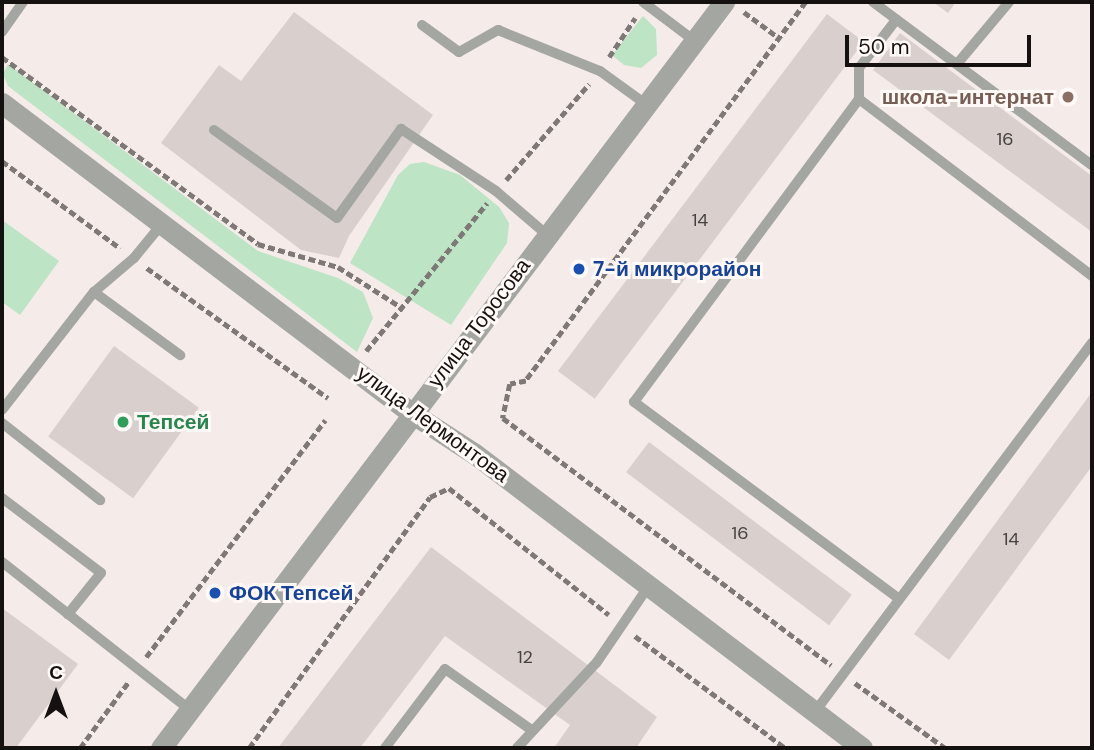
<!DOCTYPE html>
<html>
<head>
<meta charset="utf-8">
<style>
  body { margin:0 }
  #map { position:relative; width:1094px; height:750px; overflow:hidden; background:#f5ebe8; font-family:"DM Sans",sans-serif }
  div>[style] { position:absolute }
  .green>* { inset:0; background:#bce4c5 }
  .building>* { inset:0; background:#d9d0cd; transform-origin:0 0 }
  .path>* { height:4.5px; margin-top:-2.25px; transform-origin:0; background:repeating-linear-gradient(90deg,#7e7876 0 7px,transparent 0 10.5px) }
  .lane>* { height:10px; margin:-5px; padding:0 5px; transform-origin:5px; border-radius:5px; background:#a4a6a2 }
  .street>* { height:21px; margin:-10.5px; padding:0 10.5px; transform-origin:10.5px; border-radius:10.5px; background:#a4a6a2 }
  .dots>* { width:19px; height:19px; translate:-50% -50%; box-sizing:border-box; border:4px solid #fff9f7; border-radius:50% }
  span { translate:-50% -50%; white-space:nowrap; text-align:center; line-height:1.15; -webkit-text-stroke:6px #fff9f7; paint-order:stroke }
  .number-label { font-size:18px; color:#45413f }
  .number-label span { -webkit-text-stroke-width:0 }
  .education-label { font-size:21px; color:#785e54; font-weight:700 }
  .right { translate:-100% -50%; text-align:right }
  .transit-label { font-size:21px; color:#164399; font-weight:700 }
  .left { translate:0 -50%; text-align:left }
  .street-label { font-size:21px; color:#141110 }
  .leisure-label { font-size:21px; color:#27864d; font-weight:700 }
  .frame { position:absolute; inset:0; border:4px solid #141110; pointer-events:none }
  .north { position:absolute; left:21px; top:659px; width:70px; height:70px; -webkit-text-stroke:5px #fff9f7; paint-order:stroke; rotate:0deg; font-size:19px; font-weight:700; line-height:28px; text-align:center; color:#141110 }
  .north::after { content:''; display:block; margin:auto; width:24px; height:32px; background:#141110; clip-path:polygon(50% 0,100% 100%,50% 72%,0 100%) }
  .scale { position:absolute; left:845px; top:35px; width:186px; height:32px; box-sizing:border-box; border:4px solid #141110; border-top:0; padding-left:9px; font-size:21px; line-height:24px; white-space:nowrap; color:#141110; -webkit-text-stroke:5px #fff9f7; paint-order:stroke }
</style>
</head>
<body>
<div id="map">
  <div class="green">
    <div style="clip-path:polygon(643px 16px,656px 29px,657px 55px,641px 68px,624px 65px,612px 55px)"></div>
    <div style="clip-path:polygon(8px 64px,258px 251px,338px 278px,363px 292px,373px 318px,357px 352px,8px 86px,3px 74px)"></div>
    <div style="clip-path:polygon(424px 162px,460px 175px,499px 207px,509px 223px,507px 243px,451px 325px,350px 263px,398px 175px,410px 164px)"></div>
    <div style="clip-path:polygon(2px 220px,59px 261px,20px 315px,2px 302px)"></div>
  </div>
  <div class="building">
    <div style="clip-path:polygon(933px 2px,956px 2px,948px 13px)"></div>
    <div style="clip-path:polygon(294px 12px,433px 115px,349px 236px,339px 258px,301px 250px,161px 143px,219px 65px,241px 81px)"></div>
    <div style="left:827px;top:14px;width:46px;height:447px;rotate:37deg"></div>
    <div style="clip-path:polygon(900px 33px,1092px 176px,1092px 232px,873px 70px)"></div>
    <div style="left:114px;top:346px;width:105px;height:112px;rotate:36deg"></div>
    <div style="clip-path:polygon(1092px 392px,1092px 466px,949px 660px,914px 634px)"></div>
    <div style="left:649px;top:442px;width:254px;height:38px;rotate:37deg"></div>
    <div style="clip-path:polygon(431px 547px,657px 717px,636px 748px,554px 748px,570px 725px,445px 636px,360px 748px,278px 748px)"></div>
    <div style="clip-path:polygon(2px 608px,78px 664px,16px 748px,2px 748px)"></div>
  </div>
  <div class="path">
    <div style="left:806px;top:2px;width:471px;rotate:126.5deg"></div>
    <div style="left:526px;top:381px;width:16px;rotate:169deg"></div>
    <div style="left:510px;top:384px;width:35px;rotate:102deg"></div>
    <div style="left:503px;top:418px;width:411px;rotate:37deg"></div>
    <div style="left:744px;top:12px;width:44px;rotate:36.6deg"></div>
    <div style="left:2px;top:57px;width:317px;rotate:36.1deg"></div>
    <div style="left:258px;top:244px;width:83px;rotate:16deg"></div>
    <div style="left:338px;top:267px;width:78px;rotate:32.5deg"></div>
    <div style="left:609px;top:57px;width:47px;rotate:-56.3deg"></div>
    <div style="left:2px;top:161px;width:147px;rotate:36.4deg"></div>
    <div style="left:506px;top:180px;width:127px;rotate:-49.2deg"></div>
    <div style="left:147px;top:268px;width:223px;rotate:35.7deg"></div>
    <div style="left:366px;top:351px;width:191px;rotate:-50.7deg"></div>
    <div style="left:635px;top:636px;width:187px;rotate:36.7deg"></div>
    <div style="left:146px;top:657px;width:297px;rotate:-52.9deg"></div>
    <div style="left:855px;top:683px;width:111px;rotate:35.8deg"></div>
    <div style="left:80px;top:748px;width:83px;rotate:-53.8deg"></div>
    <div style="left:249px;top:748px;width:309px;rotate:-54.2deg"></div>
    <div style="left:430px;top:497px;width:21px;rotate:-25deg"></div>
    <div style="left:449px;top:488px;width:204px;rotate:38.4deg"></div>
  </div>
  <div class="lane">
    <div style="left:643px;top:2px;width:66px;rotate:37deg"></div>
    <div style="left:873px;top:2px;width:273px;rotate:36.7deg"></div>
    <div style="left:422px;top:25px;width:46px;rotate:36.1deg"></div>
    <div style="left:459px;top:52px;width:45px;rotate:-29.4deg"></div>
    <div style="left:498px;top:30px;width:110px;rotate:21.9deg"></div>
    <div style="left:600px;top:71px;width:58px;rotate:35.9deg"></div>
    <div style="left:2px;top:32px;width:37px;rotate:-55deg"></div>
    <div style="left:957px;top:64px;width:81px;rotate:-50deg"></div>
    <div style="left:859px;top:99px;width:31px;rotate:-90deg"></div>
    <div style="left:859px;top:68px;width:61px;rotate:-52.4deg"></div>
    <div style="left:214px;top:130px;width:151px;rotate:35.6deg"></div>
    <div style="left:337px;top:218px;width:110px;rotate:-54.3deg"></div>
    <div style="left:401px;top:129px;width:113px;rotate:33.1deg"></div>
    <div style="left:496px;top:191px;width:66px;rotate:40.7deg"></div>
    <div style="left:94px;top:292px;width:107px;rotate:36.2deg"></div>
    <div style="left:2px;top:410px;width:150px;rotate:-52.1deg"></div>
    <div style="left:94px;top:292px;width:52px;rotate:-40.4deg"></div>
    <div style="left:134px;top:258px;width:43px;rotate:-50.7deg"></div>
    <div style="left:2px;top:423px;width:125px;rotate:38.2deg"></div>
    <div style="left:2px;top:498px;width:124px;rotate:37.1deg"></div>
    <div style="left:101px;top:573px;width:53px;rotate:128.8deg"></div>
    <div style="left:2px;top:562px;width:239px;rotate:38.2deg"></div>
    <div style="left:898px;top:598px;width:329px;rotate:-143.4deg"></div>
    <div style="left:634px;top:402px;width:377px;rotate:-53.4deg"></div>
    <div style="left:859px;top:99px;width:293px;rotate:37.2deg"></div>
    <div style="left:814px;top:713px;width:463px;rotate:-53.1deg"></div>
    <div style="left:385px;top:748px;width:99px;rotate:-52.8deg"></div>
    <div style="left:445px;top:669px;width:104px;rotate:35.2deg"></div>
    <div style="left:517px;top:748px;width:117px;rotate:-47.1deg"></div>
    <div style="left:597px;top:662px;width:91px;rotate:-55.8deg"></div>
  </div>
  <div class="street">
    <div style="left:2px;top:103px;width:512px;rotate:37.14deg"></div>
    <div style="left:410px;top:412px;width:77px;rotate:32.9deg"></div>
    <div style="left:475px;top:454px;width:486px;rotate:37.2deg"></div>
    <div style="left:161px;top:748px;width:935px;rotate:-52.96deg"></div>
  </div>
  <div class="dots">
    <div style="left:1068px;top:97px;background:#8d6e63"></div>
    <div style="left:579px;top:269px;background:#1a4fb4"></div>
    <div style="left:123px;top:422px;background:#2e9e5b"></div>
    <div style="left:215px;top:593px;background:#1a4fb4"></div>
  </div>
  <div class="number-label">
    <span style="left:1005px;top:139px">16</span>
    <span style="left:700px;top:220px">14</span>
    <span style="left:740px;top:533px">16</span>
    <span style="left:1011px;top:539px">14</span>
    <span style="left:525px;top:657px">12</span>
  </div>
  <div class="education-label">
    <span class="right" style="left:1054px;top:97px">школа-интернат</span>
  </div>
  <div class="transit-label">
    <span class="left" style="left:593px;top:269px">7-й микрорайон</span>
    <span class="left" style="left:229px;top:593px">ФОК Тепсей</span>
  </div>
  <div class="street-label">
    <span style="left:479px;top:323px;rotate:-53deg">улица Торосова</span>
    <span style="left:433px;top:424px;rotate:36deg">улица Лермонтова</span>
  </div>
  <div class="leisure-label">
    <span class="left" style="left:137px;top:422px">Тепсей</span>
  </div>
  <div class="frame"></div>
  <div class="north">С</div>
  <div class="scale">50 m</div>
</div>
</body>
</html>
